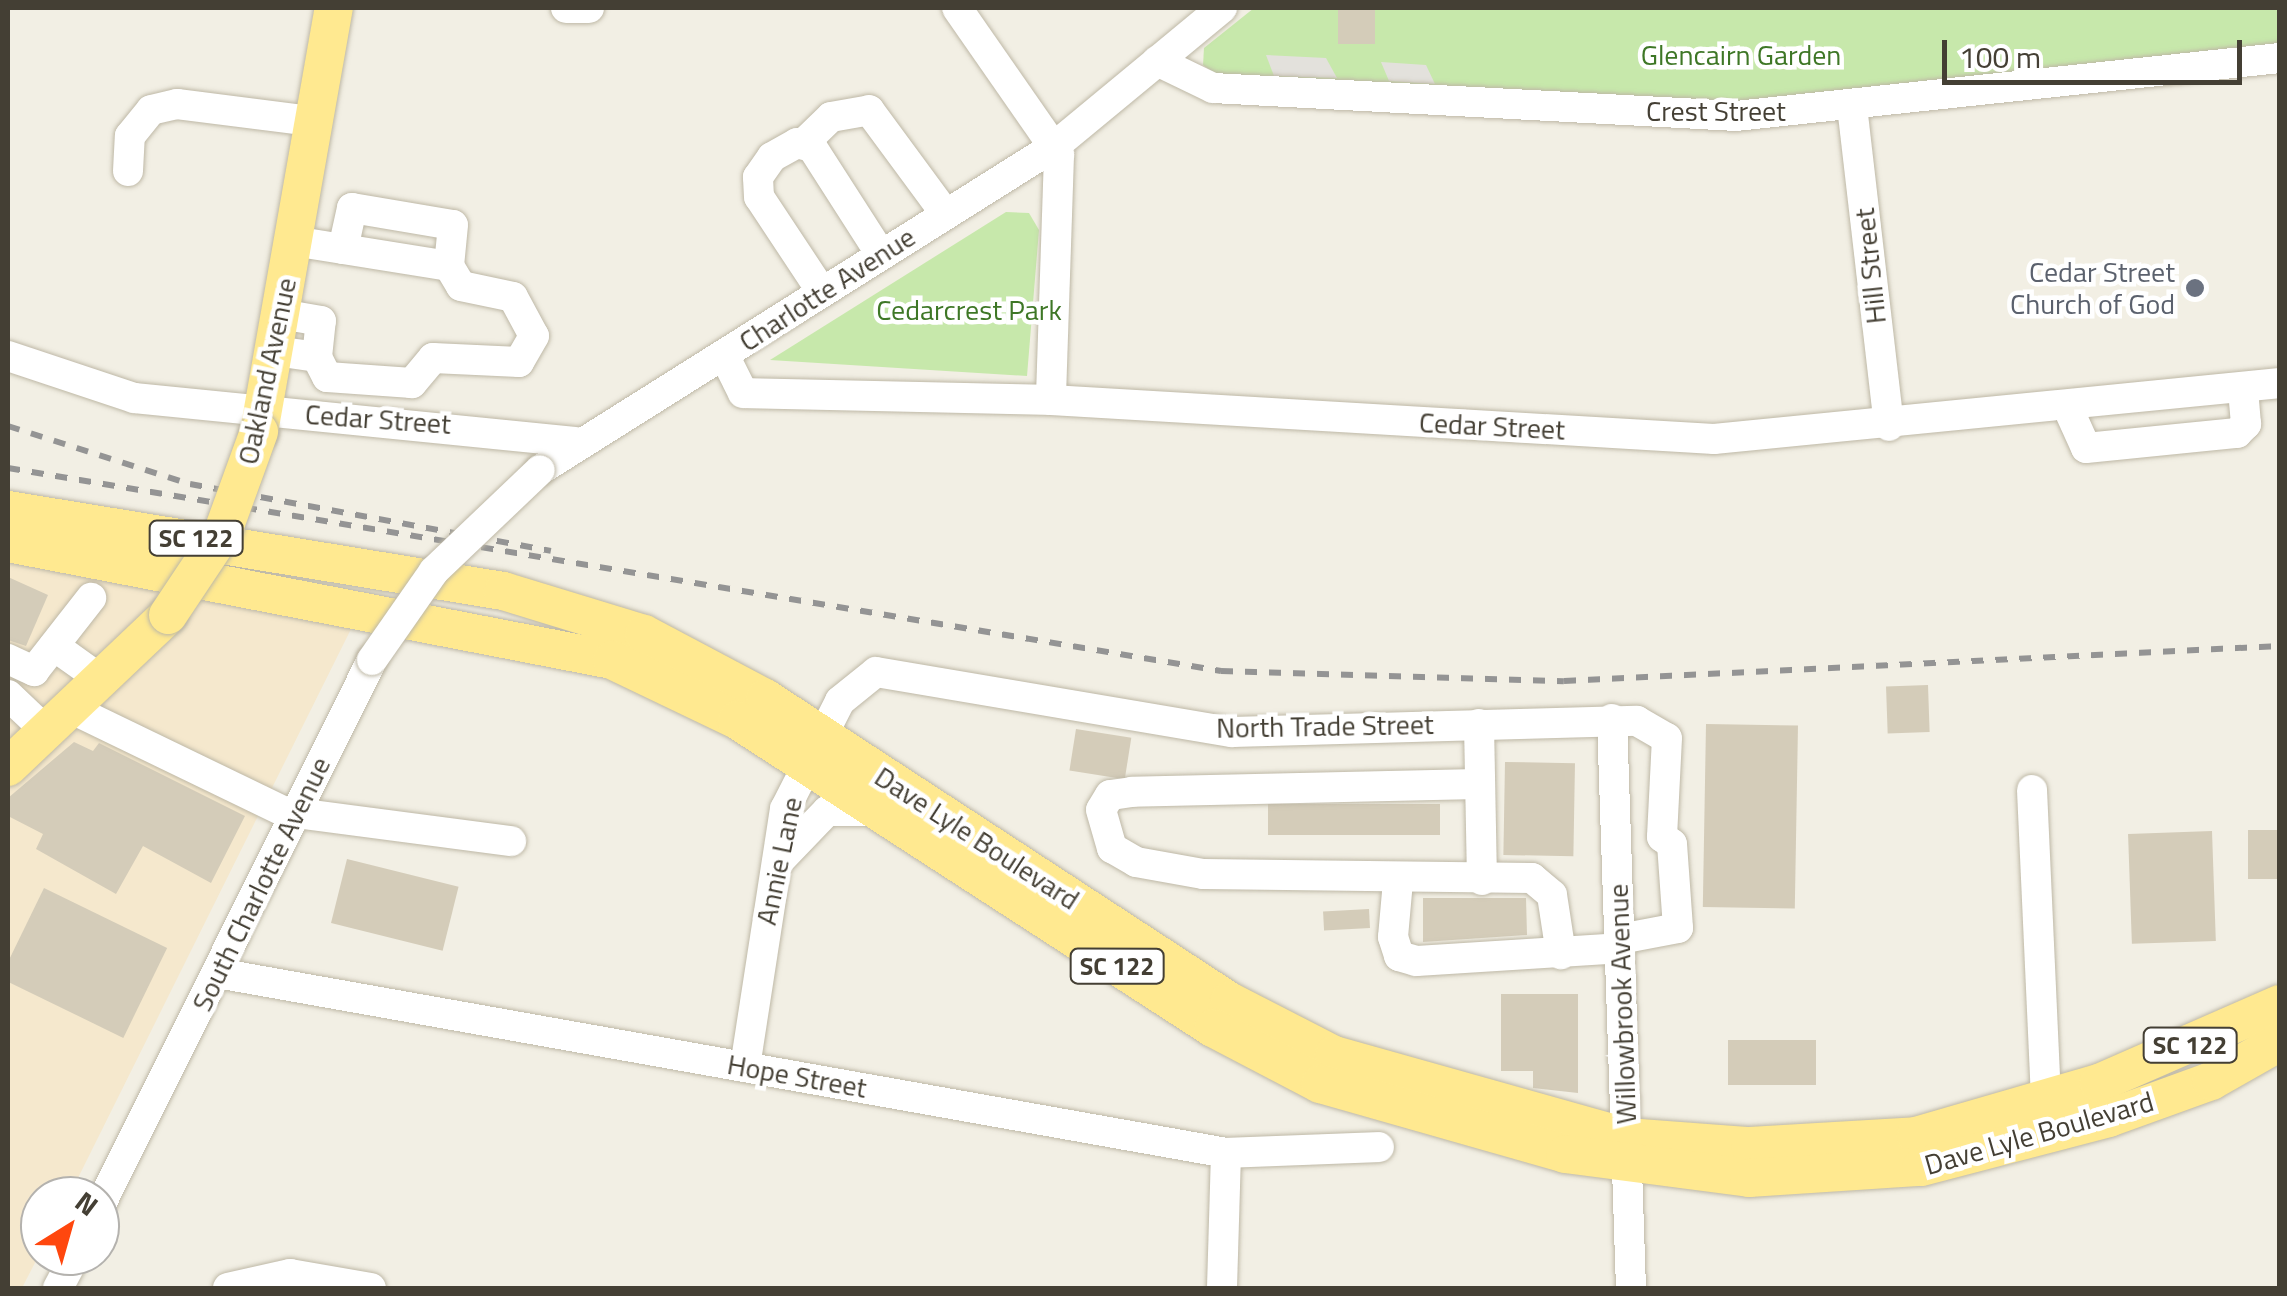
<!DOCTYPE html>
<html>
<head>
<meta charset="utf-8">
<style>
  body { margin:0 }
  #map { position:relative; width:2287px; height:1296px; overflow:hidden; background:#f2efe4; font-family:"Titillium Web",sans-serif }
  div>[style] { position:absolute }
  .commercial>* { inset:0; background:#f5e8cd }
  .green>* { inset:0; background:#c7e8ab }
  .parking>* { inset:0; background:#e3e1dc }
  .building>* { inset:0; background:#d4ccb9; transform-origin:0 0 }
  .roads { filter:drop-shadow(0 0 2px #beb8a6) drop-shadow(0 0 2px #beb8a6) }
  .minor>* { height:30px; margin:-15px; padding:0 15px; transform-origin:15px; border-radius:15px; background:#fff }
  .major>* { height:38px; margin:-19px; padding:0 19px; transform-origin:19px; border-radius:19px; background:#ffe990 }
  .rail>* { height:6px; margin-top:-3px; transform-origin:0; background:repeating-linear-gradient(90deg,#949494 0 12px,transparent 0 24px) }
  .bridges { filter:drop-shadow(0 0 2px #beb8a6) drop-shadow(0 0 2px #beb8a6) }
  .minor-bridge>* { height:30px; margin:-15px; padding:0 15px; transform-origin:15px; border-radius:15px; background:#fff }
  .major-bridge>* { height:38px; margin:-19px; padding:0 19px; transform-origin:19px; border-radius:19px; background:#ffe990 }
  .dots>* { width:28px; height:28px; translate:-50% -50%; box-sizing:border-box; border:5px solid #fff; border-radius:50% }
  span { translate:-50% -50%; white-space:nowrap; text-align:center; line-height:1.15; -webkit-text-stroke:9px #fff; paint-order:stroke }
  .shield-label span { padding:2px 8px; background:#fff; border:2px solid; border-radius:8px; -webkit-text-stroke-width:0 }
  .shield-label { font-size:25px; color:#443f34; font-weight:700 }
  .park-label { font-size:28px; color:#3e7726 }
  .street-label { font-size:28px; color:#443f34 }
  .worship-label { font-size:28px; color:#5b616d }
  .right { translate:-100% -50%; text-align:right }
  .frame { position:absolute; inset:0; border:10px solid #443f34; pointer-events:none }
  .north { position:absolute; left:20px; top:1176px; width:100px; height:100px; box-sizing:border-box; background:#fff; border:2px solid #b4b2ae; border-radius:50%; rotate:37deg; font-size:28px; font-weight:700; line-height:40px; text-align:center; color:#443f34 }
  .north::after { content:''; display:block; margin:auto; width:35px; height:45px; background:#ff470e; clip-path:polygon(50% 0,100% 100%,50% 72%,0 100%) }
  .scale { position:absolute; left:1942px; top:40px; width:300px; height:45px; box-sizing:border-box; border:5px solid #443f34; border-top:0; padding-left:12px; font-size:30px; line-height:35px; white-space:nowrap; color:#443f34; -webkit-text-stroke:8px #fff; paint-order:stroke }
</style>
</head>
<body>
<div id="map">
  <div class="commercial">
    <div style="clip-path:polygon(8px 561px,354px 623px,69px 1196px,40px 1196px,40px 1253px,22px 1288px,8px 1288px)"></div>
  </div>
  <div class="green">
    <div style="clip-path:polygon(1254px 8px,2279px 8px,2279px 43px,1741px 103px,1217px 75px,1203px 65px,1204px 48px)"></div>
    <div style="clip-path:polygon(1006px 212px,1029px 213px,1039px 230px,1027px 376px,770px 360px)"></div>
  </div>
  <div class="parking">
    <div style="clip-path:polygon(1266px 55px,1326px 58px,1337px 78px,1274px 76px)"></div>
    <div style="clip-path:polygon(1381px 62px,1426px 65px,1435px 84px,1389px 81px)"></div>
  </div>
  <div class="building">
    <div style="left:1338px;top:8px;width:37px;height:36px"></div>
    <div style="clip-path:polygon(8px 577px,48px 595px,26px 646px,8px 640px)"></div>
    <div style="left:1928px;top:685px;width:47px;height:42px;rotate:88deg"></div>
    <div style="left:1706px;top:724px;width:92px;height:183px;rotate:1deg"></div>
    <div style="left:1076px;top:729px;width:56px;height:42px;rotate:9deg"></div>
    <div style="clip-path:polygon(74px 742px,93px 751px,99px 743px,245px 816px,211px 883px,143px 846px,116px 894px,36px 849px,43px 834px,8px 816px,8px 798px)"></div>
    <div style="left:1505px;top:762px;width:70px;height:93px;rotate:1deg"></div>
    <div style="left:1440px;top:804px;width:31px;height:172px;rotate:90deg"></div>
    <div style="left:2280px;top:830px;width:49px;height:32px;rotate:90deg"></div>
    <div style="left:2212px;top:831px;width:110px;height:84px;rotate:88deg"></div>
    <div style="left:347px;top:859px;width:115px;height:66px;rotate:14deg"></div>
    <div style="left:44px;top:888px;width:137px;height:100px;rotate:26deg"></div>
    <div style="clip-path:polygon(1423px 898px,1526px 898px,1527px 935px,1423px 942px)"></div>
    <div style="left:1369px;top:909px;width:19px;height:46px;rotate:87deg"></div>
    <div style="clip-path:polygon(1501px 994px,1578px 994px,1578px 1093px,1533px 1088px,1533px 1071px,1501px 1071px)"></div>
    <div style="left:1728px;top:1040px;width:88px;height:45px"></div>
  </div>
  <div class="roads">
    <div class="minor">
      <div style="left:566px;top:8px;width:23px"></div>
      <div style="left:957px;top:8px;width:179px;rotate:55.2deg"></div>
      <div style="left:1059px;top:155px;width:245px;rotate:91.9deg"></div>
      <div style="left:1157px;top:61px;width:62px;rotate:25.7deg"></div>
      <div style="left:1213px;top:88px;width:524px;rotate:3.06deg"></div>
      <div style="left:1736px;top:116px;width:547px;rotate:-6.09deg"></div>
      <div style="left:1852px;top:106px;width:322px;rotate:83.4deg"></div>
      <div style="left:804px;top:143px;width:37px;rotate:-44deg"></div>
      <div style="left:831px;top:117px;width:39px;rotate:-10deg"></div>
      <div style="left:869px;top:110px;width:128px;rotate:53.6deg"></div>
      <div style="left:128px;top:171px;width:35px;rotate:-87deg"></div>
      <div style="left:130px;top:136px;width:33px;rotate:-51deg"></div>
      <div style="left:151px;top:110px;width:27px;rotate:-13deg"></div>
      <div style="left:177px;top:104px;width:136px;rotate:7.2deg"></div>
      <div style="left:293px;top:241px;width:158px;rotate:9.1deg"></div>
      <div style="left:449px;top:266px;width:23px;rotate:59deg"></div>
      <div style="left:461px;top:286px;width:53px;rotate:11.9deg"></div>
      <div style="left:513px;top:297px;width:44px;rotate:61.7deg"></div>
      <div style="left:534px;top:336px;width:30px;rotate:120deg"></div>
      <div style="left:519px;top:362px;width:86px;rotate:-177.3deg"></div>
      <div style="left:433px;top:358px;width:33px;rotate:130deg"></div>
      <div style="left:412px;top:383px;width:85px;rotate:-176deg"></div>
      <div style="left:327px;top:377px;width:22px;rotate:-117deg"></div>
      <div style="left:343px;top:249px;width:42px;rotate:-77.6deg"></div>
      <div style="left:352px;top:208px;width:102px;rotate:9.6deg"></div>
      <div style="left:453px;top:225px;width:41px;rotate:95.6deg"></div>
      <div style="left:820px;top:289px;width:110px;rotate:-123.5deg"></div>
      <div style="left:759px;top:197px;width:20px;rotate:-93deg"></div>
      <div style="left:758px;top:177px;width:24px;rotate:-55deg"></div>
      <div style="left:772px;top:157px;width:29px;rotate:-29deg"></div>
      <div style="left:797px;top:143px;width:16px;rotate:15deg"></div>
      <div style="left:812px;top:147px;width:126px;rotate:57.3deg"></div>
      <div style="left:275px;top:351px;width:42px;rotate:8.1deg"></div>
      <div style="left:317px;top:357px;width:36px;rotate:-84deg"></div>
      <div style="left:321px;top:321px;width:41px;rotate:-170.1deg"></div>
      <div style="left:8px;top:356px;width:133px;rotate:18.4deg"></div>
      <div style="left:134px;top:398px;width:443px;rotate:5.7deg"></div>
      <div style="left:725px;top:357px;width:40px;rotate:63.4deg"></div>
      <div style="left:743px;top:393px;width:308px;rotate:1.3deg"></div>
      <div style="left:1051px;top:400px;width:664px;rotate:3.37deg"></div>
      <div style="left:1714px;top:439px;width:569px;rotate:-5.65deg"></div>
      <div style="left:2067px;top:406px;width:46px;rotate:65.7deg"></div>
      <div style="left:2086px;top:448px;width:152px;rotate:-5.7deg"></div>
      <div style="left:2237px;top:433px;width:13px;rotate:-45deg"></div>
      <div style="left:2246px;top:424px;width:37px;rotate:-95deg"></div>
      <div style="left:540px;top:470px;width:608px;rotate:-32.18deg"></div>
      <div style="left:1055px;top:146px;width:217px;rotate:-39.6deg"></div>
      <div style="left:54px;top:646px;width:60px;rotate:35.5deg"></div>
      <div style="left:8px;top:659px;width:29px;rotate:25deg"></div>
      <div style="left:34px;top:671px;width:93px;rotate:-52deg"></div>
      <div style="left:8px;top:695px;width:54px;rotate:43.5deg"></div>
      <div style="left:72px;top:709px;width:248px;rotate:25.8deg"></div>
      <div style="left:1612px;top:719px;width:569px;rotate:88.09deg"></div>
      <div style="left:1479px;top:724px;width:156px;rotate:88.9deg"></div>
      <div style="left:1478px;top:784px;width:346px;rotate:178.7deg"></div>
      <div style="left:1132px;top:792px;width:22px;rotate:172deg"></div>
      <div style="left:1110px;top:795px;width:17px;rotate:121deg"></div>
      <div style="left:1101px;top:810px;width:40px;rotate:74deg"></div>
      <div style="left:1112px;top:848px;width:28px;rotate:30deg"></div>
      <div style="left:1136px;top:862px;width:68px;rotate:10.2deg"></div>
      <div style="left:1203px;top:874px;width:329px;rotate:0.7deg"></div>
      <div style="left:1532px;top:878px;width:26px;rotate:40deg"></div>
      <div style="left:1552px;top:895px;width:60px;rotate:81.3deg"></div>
      <div style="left:2032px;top:790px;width:327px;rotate:87.4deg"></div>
      <div style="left:297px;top:813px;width:216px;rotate:7.5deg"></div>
      <div style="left:777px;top:863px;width:72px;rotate:-46.1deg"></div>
      <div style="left:827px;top:811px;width:50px"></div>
      <div style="left:1398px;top:881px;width:56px;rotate:95.1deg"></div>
      <div style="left:1393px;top:937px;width:20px;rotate:72deg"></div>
      <div style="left:1399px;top:956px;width:18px;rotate:16deg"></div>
      <div style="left:1416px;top:961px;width:204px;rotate:-3.6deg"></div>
      <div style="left:217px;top:973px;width:1025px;rotate:10.11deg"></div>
      <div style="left:1226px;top:1153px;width:153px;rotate:-2.2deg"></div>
      <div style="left:745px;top:1067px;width:261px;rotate:-81.2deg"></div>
      <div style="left:785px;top:809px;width:121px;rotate:-63deg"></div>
      <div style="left:840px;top:701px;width:46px;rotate:-38.9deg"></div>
      <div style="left:876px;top:672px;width:361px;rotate:9.6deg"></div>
      <div style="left:1232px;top:732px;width:405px;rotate:-1.6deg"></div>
      <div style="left:1637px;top:721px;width:34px;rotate:30deg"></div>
      <div style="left:1667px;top:738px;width:99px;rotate:92.9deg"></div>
      <div style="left:1662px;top:837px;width:12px;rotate:35deg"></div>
      <div style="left:1672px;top:844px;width:84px;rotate:85.9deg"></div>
      <div style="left:1678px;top:928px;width:59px;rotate:169.3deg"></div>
      <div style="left:100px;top:1206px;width:610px;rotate:-63.52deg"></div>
      <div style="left:58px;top:1288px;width:36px;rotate:-62deg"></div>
      <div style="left:228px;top:1288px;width:64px;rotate:-12.7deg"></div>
      <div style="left:290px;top:1274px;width:82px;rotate:9.8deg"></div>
      <div style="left:1222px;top:1288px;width:135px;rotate:-88.3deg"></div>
    </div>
    <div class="major">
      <div style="left:259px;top:432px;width:431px;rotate:-80deg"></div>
      <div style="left:8px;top:510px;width:502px;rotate:9.29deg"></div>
      <div style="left:503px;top:591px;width:147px;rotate:17deg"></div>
      <div style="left:644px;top:634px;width:137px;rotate:27.9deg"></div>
      <div style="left:765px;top:698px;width:554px;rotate:33.15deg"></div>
      <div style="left:1229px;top:1001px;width:118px;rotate:27.2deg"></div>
      <div style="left:1334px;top:1055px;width:303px;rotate:15.7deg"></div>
      <div style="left:1626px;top:1137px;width:124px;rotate:4.2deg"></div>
      <div style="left:1750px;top:1146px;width:166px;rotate:-3.4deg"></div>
      <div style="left:1916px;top:1136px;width:191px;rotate:-16.2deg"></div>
      <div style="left:2099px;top:1083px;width:197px;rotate:-23.6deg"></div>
      <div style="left:8px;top:543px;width:615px;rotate:10.96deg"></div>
      <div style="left:612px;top:660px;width:139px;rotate:25.6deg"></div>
      <div style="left:737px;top:720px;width:567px;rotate:32.91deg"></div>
      <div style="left:1213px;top:1028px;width:121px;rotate:27.6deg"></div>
      <div style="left:1320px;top:1084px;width:255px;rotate:15.9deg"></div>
      <div style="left:1565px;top:1154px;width:186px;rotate:7.4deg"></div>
      <div style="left:1749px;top:1178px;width:172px;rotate:-3.7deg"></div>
      <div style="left:1921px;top:1167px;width:194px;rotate:-14.6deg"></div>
      <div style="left:2109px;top:1118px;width:109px;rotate:-19.9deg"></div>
      <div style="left:2211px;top:1081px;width:79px;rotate:-29.5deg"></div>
      <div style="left:8px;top:767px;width:221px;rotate:-43.5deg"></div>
    </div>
  </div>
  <div class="rail">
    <div style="left:8px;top:426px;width:191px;rotate:17.7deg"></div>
    <div style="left:190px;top:484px;width:367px;rotate:10.5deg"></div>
    <div style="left:8px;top:468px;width:1230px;rotate:9.5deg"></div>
    <div style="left:1221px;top:671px;width:343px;rotate:1.7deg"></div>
    <div style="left:1564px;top:681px;width:717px;rotate:-2.8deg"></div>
  </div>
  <div class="bridges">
    <div class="minor-bridge">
      <div style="left:372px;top:660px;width:108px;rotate:-55.1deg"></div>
      <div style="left:434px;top:571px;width:146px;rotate:-43.6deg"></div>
    </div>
    <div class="major-bridge">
      <div style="left:168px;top:615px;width:97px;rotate:-56.3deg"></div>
      <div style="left:222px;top:534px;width:109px;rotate:-70.1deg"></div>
    </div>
  </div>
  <div class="dots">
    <div style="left:2195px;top:288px;background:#6b7280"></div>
  </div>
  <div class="shield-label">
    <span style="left:196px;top:538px">SC 122</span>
    <span style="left:1117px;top:966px">SC 122</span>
    <span style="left:2190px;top:1045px">SC 122</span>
  </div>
  <div class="park-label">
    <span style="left:1741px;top:55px">Glencairn Garden</span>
    <span style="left:969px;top:310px">Cedarcrest Park</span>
  </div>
  <div class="street-label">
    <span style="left:1716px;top:111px">Crest Street</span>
    <span style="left:1870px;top:266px;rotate:-96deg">Hill Street</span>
    <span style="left:827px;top:289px;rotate:-33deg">Charlotte Avenue</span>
    <span style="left:267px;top:371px;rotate:-78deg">Oakland Avenue</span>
    <span style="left:378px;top:419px;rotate:4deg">Cedar Street</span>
    <span style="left:1492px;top:426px;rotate:3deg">Cedar Street</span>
    <span style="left:1325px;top:726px;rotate:-1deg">North Trade Street</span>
    <span style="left:977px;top:838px;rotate:33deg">Dave Lyle Boulevard</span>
    <span style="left:779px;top:861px;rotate:-78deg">Annie Lane</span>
    <span style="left:261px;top:884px;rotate:-64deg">South Charlotte Avenue</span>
    <span style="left:1622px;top:1004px;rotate:-92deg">Willowbrook Avenue</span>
    <span style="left:797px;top:1076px;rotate:10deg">Hope Street</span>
    <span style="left:2039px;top:1133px;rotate:-16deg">Dave Lyle Boulevard</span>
  </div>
  <div class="worship-label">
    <span class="right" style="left:2175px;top:288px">Cedar Street<br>Church of God</span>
  </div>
  <div class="frame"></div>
  <div class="north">N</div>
  <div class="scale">100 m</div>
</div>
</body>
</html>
